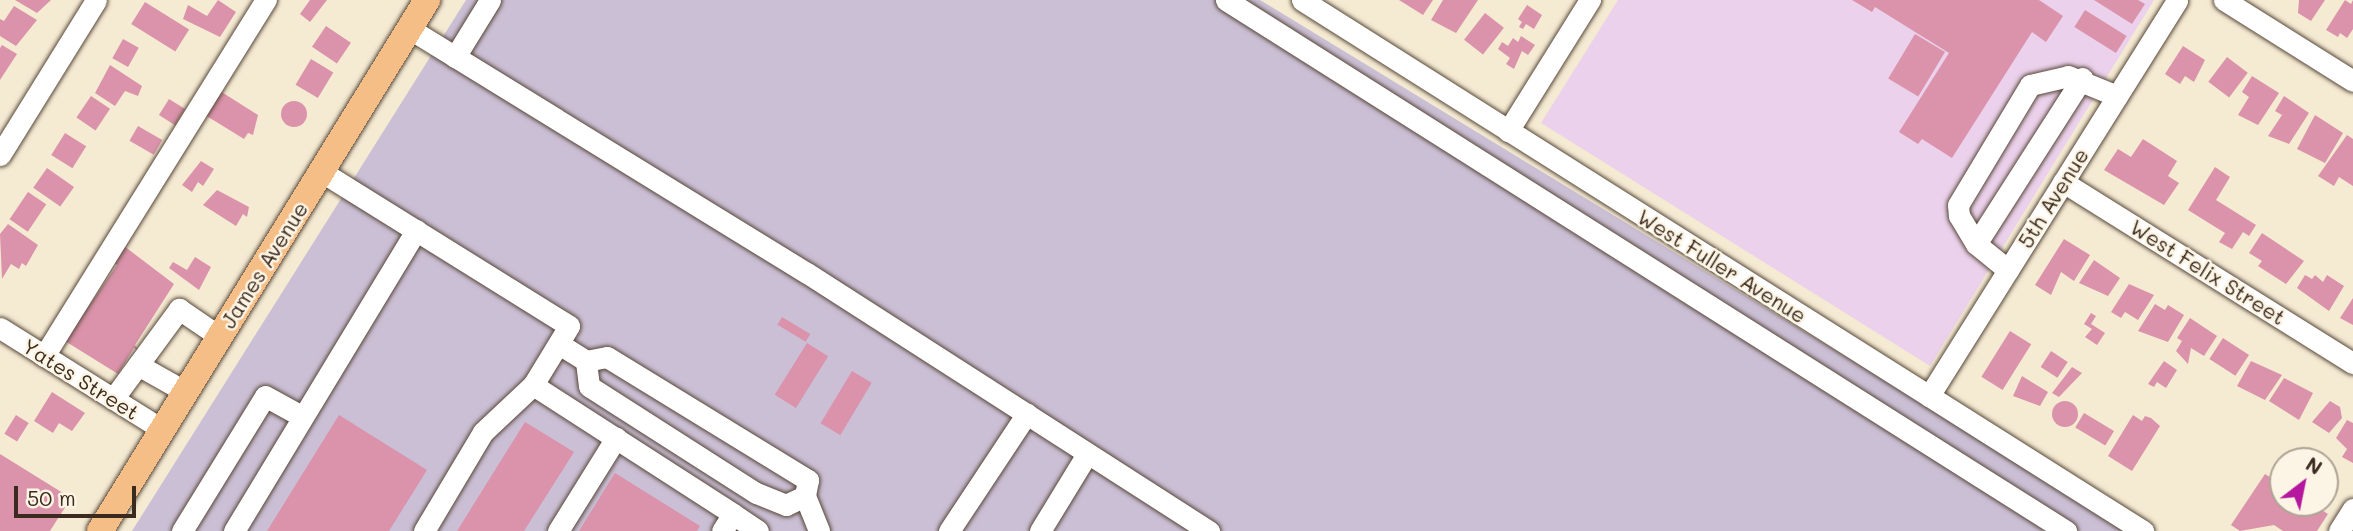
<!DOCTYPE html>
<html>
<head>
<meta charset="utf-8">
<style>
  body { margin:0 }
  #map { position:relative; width:2353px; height:531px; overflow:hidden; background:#f5ebd3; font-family:Mali,sans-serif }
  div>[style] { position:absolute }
  .built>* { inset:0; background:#ebd1eb }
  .industrial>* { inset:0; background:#cbbfd5 }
  .building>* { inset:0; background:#da93aa; transform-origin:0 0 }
  .round { border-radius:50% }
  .roads { filter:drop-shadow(0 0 2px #574739) drop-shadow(0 0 2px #574739) }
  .minor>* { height:21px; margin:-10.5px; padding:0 10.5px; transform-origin:10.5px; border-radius:10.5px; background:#fff }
  .major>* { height:26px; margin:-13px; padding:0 13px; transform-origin:13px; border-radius:13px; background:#f6be87 }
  span { translate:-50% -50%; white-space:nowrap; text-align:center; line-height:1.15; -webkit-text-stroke:5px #fcf5e5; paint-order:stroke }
  .street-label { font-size:21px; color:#3b2a1e }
  .north { position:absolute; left:2269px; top:447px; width:70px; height:70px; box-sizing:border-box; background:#fcf5e5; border:2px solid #afa495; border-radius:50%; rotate:32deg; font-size:19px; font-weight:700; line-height:28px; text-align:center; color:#3b2a1e }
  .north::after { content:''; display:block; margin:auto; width:24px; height:32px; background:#b5179e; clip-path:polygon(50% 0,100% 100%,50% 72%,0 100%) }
  .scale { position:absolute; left:14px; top:486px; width:122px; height:32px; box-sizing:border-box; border:4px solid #3b2a1e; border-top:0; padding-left:9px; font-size:21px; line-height:24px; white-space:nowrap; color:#3b2a1e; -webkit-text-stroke:5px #fcf5e5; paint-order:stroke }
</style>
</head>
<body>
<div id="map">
  <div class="built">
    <div style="clip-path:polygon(1618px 0,2154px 0,1930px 366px,1541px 123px)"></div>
  </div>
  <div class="industrial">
    <div style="clip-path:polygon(466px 0,1260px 0,2132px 531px,132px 531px)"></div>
  </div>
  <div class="building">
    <div style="clip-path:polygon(15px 0,51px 0,37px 13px)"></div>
    <div style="clip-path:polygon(218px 0,236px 12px,220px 37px,183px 19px,188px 5px,207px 16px)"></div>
    <div style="clip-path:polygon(310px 0,327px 0,310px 22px,300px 14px)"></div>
    <div style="clip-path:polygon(1399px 0,1433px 0,1423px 15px)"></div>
    <div style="clip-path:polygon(1443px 0,1478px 0,1456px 33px,1431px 20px)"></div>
    <div style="clip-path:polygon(1852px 0,2039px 0,2063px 16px,2046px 42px,2032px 32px,1952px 158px,1922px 139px,1918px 144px,1899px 132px,1949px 53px,1875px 7px,1872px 12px)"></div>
    <div style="clip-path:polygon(2094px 0,2138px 0,2145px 4px,2132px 24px)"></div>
    <div style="clip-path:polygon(2299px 0,2325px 0,2311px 21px,2298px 13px)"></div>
    <div style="clip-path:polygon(2345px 0,2351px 4px,2353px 0,2353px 29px,2347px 38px,2340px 33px,2338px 37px,2326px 30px)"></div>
    <div style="left:145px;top:2px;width:52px;height:26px;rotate:32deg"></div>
    <div style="clip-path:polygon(1527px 5px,1542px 15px,1534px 29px,1526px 24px,1523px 29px,1519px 27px,1522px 22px,1518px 19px)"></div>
    <div style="clip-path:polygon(14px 6px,37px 20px,16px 46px,0 36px,0 19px,4px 21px)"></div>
    <div style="left:2085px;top:10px;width:49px;height:20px;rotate:32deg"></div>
    <div style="left:1485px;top:13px;width:24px;height:34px;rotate:38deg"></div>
    <div style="left:326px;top:26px;width:30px;height:25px;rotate:34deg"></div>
    <div style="left:1915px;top:34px;width:35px;height:52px;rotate:31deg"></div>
    <div style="clip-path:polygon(1521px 36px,1535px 45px,1528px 55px,1522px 51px,1514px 69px,1506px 64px,1510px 58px,1498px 49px,1502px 42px,1508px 46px,1513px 38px,1518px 42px)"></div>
    <div style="left:123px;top:39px;width:18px;height:22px;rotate:29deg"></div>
    <div style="clip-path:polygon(2px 45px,17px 54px,0 80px,0 48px)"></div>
    <div style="clip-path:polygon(2183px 46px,2205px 60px,2194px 82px,2185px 76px,2180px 84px,2165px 74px)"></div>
    <div style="left:2227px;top:57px;width:26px;height:31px;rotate:37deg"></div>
    <div style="left:311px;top:59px;width:26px;height:30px;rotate:31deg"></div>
    <div style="clip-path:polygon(110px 65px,142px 86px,138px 96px,125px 91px,115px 106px,95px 93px)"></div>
    <div style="clip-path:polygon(2252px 76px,2279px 93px,2258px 125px,2238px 115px,2249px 97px,2242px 92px)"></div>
    <div style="clip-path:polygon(220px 91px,258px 115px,253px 135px,248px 133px,244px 139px,205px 115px)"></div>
    <div style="left:91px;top:96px;width:23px;height:26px;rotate:34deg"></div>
    <div style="clip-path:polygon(2284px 96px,2309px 113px,2289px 144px,2268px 136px,2282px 115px,2275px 111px)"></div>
    <div style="left:169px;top:99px;width:19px;height:19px;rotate:32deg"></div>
    <div class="round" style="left:281px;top:101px;width:26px;height:26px"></div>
    <div style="clip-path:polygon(2315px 115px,2343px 133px,2325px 163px,2297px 149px)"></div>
    <div style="left:138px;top:126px;width:28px;height:17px;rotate:30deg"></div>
    <div style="left:65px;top:133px;width:25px;height:26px;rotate:32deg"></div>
    <div style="clip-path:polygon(2347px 135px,2353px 139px,2353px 186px,2339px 177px,2334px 186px,2318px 176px)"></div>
    <div style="clip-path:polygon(2143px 139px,2177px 161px,2168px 176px,2179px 183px,2164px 205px,2104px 170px,2118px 149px,2131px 157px)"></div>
    <div style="clip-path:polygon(201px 161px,214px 169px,203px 186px,198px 182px,192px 192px,182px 185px)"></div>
    <div style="clip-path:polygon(2215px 167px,2230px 177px,2216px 200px,2256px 225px,2249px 236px,2243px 232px,2232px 249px,2219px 242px,2225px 233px,2188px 210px)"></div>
    <div style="left:47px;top:168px;width:33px;height:24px;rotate:35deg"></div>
    <div style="clip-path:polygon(217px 190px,249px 207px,247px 217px,243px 214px,236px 226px,203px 205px)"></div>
    <div style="left:28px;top:192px;width:22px;height:33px;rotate:34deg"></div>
    <div style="clip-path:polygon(8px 224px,38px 245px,26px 266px,22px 263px,19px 269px,11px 264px,2px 279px,0 234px)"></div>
    <div style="clip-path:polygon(2262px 233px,2304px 261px,2286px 284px,2258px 266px,2262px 261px,2249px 253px)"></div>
    <div style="clip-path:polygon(2064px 239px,2090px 255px,2074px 281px,2061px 272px,2051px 295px,2035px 285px)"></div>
    <div style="clip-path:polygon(120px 243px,174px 284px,135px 345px,139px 351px,134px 348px,118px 374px,65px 341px,117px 265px,109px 260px)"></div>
    <div style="clip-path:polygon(195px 257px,211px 267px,199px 290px,169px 268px,173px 262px,187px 270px)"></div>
    <div style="clip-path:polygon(2094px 260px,2120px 278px,2108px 296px,2079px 283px)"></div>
    <div style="clip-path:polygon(2305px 275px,2312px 279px,2315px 275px,2323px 282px,2327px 275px,2344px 286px,2329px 311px,2297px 288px)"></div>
    <div style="clip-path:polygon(2129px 284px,2154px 295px,2138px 320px,2125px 312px,2121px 318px,2111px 312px)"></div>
    <div style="clip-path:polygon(2353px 298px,2353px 325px,2340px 318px)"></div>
    <div style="clip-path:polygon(2155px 304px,2165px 310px,2168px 305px,2184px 315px,2168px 342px,2138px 331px)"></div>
    <div style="clip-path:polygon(2091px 313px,2096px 316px,2091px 324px,2105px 333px,2097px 345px,2085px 337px,2092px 329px,2084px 324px)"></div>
    <div style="left:782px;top:317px;width:33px;height:9px;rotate:31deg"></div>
    <div style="clip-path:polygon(2190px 318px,2217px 336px,2204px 356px,2191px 348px,2188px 364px,2176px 351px,2182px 341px,2177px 338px)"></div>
    <div style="left:2010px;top:331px;width:25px;height:54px;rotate:32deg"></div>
    <div style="left:2223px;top:338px;width:31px;height:25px;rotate:33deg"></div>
    <div style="left:807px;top:343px;width:25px;height:61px;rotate:32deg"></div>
    <div style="left:2051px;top:351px;width:20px;height:19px;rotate:33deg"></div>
    <div style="clip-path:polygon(2164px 361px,2177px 370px,2166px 388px,2157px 382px,2154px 387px,2148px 384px)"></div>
    <div style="clip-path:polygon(2251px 361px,2282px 375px,2265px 400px,2237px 386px)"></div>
    <div style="clip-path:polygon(2072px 367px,2082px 373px,2059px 397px,2052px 393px)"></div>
    <div style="left:852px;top:371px;width:23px;height:61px;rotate:31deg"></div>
    <div style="clip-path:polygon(2022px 376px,2048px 392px,2040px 406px,2013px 396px)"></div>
    <div style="clip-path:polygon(2284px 378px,2313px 393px,2299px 420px,2269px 401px)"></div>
    <div style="clip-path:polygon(52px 392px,85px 413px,72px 431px,59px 423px,53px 433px,34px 421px)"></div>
    <div style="clip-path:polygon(2330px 401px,2340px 407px,2342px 418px,2329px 433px,2312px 422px)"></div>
    <div class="round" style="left:2052px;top:401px;width:26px;height:26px"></div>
    <div style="left:2084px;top:413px;width:35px;height:17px;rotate:31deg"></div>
    <div style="left:16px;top:415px;width:15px;height:22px;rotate:32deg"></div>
    <div style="clip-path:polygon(339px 415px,427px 470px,389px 531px,267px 531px)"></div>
    <div style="clip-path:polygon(2133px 415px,2142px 421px,2145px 416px,2151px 418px,2160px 426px,2132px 471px,2108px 456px)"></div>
    <div style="clip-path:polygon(2347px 420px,2353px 423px,2353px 463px,2342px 457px,2347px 449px,2336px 438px)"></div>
    <div style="clip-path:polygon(525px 422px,574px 452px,524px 531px,457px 531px)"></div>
    <div style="clip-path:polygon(0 454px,71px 498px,50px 531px,0 531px)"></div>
    <div style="clip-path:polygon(615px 473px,700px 526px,697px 531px,579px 531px)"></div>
    <div style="clip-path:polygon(2265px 474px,2283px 485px,2283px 503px,2310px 503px,2328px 514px,2317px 531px,2283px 531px,2274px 525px,2240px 531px,2231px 525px)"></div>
  </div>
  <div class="roads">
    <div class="minor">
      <div style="left:1226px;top:0;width:994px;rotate:32.3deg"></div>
      <div style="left:1302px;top:0;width:995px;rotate:32.27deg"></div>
      <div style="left:2224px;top:0;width:152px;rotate:32.1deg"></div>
      <div style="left:410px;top:29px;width:466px;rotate:31.6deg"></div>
      <div style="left:807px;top:273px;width:478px;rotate:32.7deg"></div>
      <div style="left:455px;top:57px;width:67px;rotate:-58.4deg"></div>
      <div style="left:1508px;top:131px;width:155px;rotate:-58deg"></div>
      <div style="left:0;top:155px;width:182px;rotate:-58.2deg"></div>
      <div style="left:322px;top:172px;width:291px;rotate:31.9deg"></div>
      <div style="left:569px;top:326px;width:69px;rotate:121.4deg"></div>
      <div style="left:533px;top:385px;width:238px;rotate:32.8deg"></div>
      <div style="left:733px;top:514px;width:20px;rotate:123deg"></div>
      <div style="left:2063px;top:182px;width:342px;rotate:32deg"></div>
      <div style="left:1976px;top:244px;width:197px;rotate:-57.4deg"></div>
      <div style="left:2008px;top:270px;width:41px;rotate:-140.9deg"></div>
      <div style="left:1976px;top:244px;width:33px;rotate:-121deg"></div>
      <div style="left:1959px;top:216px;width:11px;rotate:-95deg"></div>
      <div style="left:1958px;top:205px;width:140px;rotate:-59deg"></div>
      <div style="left:2030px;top:85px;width:39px;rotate:-13deg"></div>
      <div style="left:2068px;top:76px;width:53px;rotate:22.2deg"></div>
      <div style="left:0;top:328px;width:192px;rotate:32deg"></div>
      <div style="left:559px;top:344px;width:32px;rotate:32deg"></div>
      <div style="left:586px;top:361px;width:21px;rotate:-11deg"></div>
      <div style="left:607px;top:357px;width:236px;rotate:31.5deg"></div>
      <div style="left:808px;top:480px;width:16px;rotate:101deg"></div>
      <div style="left:805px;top:496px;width:21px;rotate:155deg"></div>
      <div style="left:786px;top:505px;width:32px;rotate:-158deg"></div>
      <div style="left:756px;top:493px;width:198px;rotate:-147.4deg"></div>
      <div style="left:589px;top:386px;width:25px;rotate:-97deg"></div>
      <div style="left:44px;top:356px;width:420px;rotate:-58.1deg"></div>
      <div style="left:138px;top:365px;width:55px;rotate:29.4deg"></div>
      <div style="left:1929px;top:396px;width:467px;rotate:-57.9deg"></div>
      <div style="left:113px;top:399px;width:112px;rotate:-53.7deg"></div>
      <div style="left:179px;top:309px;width:50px;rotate:34.3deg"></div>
      <div style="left:805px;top:496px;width:38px;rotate:68deg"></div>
      <div style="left:733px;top:514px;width:30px;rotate:34deg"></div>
      <div style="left:182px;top:531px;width:158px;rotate:-58.4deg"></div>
      <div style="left:265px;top:396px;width:43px;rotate:28.9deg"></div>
      <div style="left:234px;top:531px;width:352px;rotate:-58.8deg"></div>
      <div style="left:424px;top:531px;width:115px;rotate:-59.2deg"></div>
      <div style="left:483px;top:432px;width:69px;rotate:-43.2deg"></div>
      <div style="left:558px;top:531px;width:110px;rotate:-58.1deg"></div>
      <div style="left:949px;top:531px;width:141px;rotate:-56.5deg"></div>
      <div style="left:1040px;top:531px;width:90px;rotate:-58.6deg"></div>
      <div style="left:2339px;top:531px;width:26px;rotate:-58deg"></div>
    </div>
    <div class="major">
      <div style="left:100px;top:531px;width:624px;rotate:-58.37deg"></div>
    </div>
  </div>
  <div class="street-label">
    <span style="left:2053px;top:198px;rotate:-58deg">5th Avenue</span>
    <span style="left:264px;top:265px;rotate:-58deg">James Avenue</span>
    <span style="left:1722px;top:266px;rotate:32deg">West Fuller Avenue</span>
    <span style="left:2208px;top:272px;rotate:32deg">West Felix Street</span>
    <span style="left:81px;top:379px;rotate:32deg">Yates Street</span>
  </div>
  <div class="north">N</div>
  <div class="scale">50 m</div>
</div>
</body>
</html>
